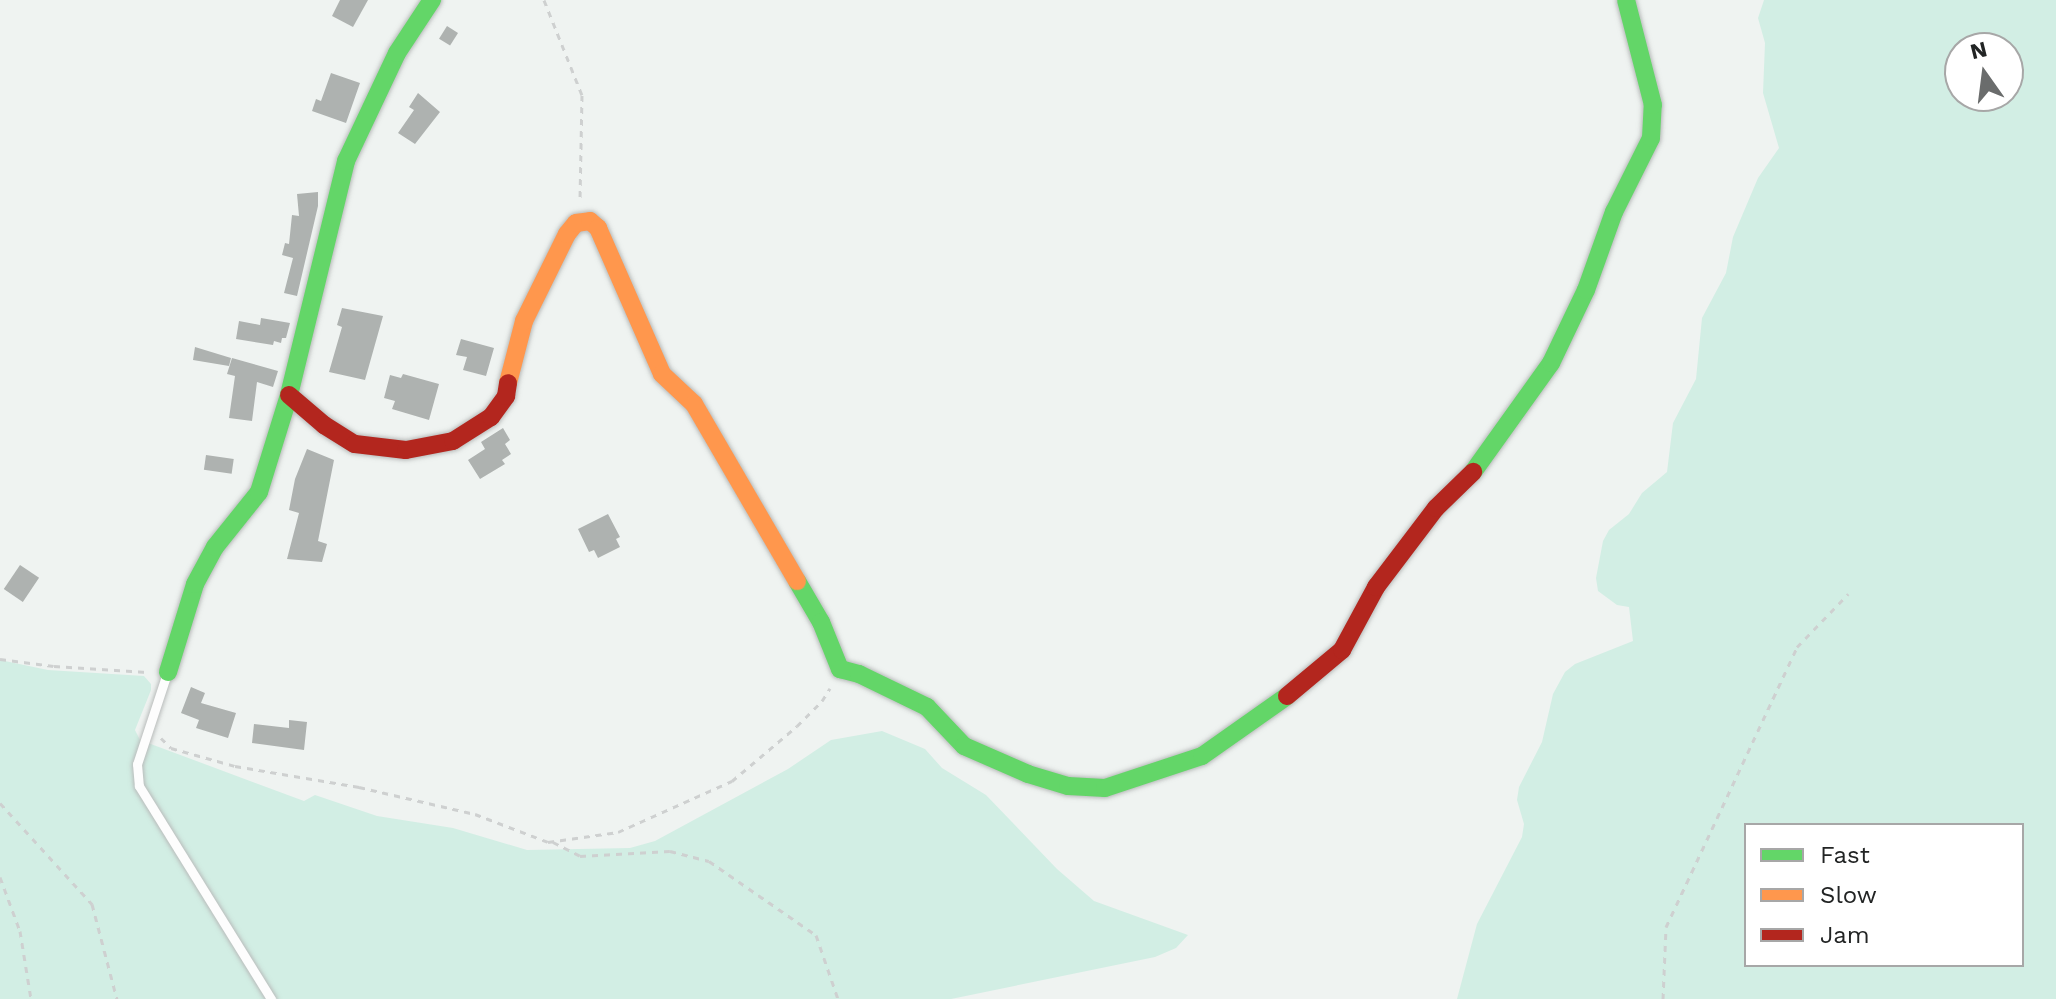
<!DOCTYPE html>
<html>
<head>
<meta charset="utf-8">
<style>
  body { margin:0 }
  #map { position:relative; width:2056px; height:999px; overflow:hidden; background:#eff3f1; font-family:"Work Sans",sans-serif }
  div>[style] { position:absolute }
  .green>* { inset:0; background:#d2eee4 }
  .building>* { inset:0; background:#aeb2b0; transform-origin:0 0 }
  .path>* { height:3px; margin-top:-1.5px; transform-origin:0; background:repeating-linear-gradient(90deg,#ced0d0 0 6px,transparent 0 12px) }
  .roads { filter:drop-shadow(0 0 2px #b9bcbb) drop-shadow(0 0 2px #b9bcbb) }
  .lane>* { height:9px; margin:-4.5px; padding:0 4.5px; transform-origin:4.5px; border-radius:4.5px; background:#fdfdfd }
  .fast>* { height:18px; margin:-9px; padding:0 9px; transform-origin:9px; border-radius:9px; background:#63d668 }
  .slow>* { height:18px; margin:-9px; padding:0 9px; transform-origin:9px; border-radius:9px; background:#ff974d }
  .jam>* { height:18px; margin:-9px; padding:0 9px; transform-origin:9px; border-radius:9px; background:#b3261e }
  span { translate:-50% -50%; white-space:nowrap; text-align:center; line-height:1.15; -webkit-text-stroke:8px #fff; paint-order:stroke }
  .legend { position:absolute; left:1744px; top:823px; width:280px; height:144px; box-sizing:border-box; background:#fff; border:2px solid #a7a7a7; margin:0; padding:10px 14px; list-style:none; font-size:24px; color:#222424 }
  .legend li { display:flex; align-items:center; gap:16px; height:40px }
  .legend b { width:40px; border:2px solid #a7a7a7 }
  .north { position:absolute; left:1944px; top:32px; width:80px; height:80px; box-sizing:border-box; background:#fff; border:2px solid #a7a7a7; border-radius:50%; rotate:346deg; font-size:22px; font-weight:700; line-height:32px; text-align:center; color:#222424 }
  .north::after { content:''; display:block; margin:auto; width:28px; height:36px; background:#6a6c6c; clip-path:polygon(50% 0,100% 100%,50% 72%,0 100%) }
</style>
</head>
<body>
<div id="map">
  <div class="green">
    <div style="clip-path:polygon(evenodd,1764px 0,2056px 0,2056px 999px,1457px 999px,1477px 924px,1522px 837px,1524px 824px,1517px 800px,1519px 787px,1542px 742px,1553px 694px,1565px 672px,1575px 664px,1633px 641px,1629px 607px,1617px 605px,1598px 591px,1596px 578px,1603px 541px,1609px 530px,1629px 514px,1642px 493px,1667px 472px,1673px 423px,1696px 379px,1702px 318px,1726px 273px,1733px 237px,1758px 178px,1779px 148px,1763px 93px,1765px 43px,1758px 18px,1764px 0,1960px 48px,2008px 48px,2008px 96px,1960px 96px,1960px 48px,1764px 0,1746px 825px,2022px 825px,2022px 965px,1746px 965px,1746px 825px)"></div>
    <div style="clip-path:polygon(0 660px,48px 670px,144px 676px,151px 684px,151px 690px,135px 730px,140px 740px,304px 801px,315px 795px,377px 816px,453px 828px,527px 850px,630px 848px,655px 841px,788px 769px,831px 740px,882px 731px,925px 749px,942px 768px,986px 795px,1057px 869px,1094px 901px,1188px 935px,1176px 948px,1155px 957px,951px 999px,0 999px)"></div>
  </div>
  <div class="building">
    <div style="clip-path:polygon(340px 0,368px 0,353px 27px,332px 16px)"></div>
    <div style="left:447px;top:26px;width:13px;height:15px;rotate:32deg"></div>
    <div style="clip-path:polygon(331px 73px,360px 83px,346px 123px,312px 111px,316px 99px,321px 101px)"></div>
    <div style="clip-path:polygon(418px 93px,440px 112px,415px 144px,398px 133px,414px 110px,409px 107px)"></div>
    <div style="clip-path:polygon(318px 192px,318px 206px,297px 296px,284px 293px,293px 258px,282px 255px,285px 243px,289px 244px,292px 215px,299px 216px,297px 194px)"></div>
    <div style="clip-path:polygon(342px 308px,383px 316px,365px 380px,329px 372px,342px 327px,337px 325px)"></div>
    <div style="clip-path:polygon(261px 318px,290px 323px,286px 338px,282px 338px,281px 343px,274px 341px,273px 345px,236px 339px,239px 321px,260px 325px)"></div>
    <div style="clip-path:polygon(461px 339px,494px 348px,486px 376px,463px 370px,467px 357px,456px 355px)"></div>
    <div style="clip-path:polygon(195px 347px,231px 358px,229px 366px,193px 360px)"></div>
    <div style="clip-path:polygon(232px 358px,278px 371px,273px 387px,257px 382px,252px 421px,229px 418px,235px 376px,227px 374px)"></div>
    <div style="clip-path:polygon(403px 374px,439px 384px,429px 420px,392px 409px,395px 401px,384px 398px,390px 375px,401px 378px)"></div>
    <div style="clip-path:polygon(503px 428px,510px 440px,505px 444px,511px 454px,502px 460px,505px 464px,480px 479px,468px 460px,485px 449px,481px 442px)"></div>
    <div style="clip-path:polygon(307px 449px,334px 460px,318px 541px,327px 544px,322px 562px,287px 559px,299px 513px,289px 510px,295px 479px)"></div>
    <div style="left:206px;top:455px;width:28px;height:15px;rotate:8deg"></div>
    <div style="clip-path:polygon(608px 514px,620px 537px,616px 539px,620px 547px,598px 558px,594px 550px,589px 552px,578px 529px)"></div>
    <div style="left:20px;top:565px;width:23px;height:29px;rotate:34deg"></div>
    <div style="clip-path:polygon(191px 687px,205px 693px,201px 703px,236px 713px,228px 738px,196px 728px,199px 720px,181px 713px)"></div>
    <div style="clip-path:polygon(289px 720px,307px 722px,304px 750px,252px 743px,254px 724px,289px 728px)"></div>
  </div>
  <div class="path">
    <div style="left:544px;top:0;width:102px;rotate:68.2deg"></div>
    <div style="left:582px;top:95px;width:106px;rotate:91.1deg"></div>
    <div style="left:0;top:659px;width:54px;rotate:7.4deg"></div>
    <div style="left:54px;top:666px;width:93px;rotate:3.7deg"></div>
    <div style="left:161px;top:738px;width:14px;rotate:45deg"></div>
    <div style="left:171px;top:748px;width:66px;rotate:15.7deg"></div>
    <div style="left:235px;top:766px;width:126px;rotate:9.6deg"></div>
    <div style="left:359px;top:787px;width:119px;rotate:13.1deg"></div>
    <div style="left:475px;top:814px;width:78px;rotate:21deg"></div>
    <div style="left:548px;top:842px;width:71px;rotate:-8.1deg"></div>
    <div style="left:618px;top:832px;width:125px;rotate:-24.1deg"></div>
    <div style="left:732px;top:781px;width:85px;rotate:-40.2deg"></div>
    <div style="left:797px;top:726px;width:35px;rotate:-45deg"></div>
    <div style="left:822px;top:701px;width:15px;rotate:-58deg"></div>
    <div style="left:0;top:803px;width:137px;rotate:47.7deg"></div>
    <div style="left:92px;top:904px;width:98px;rotate:75.3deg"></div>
    <div style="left:553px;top:842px;width:30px;rotate:27deg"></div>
    <div style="left:580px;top:856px;width:90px;rotate:-3.2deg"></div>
    <div style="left:670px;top:851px;width:40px;rotate:14.4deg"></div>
    <div style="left:709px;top:861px;width:130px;rotate:34.7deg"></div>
    <div style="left:816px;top:935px;width:68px;rotate:71deg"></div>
    <div style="left:0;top:877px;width:58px;rotate:69.7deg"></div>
    <div style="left:20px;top:931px;width:69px;rotate:80.8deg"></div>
    <div style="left:1663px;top:999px;width:72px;rotate:-87.6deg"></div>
    <div style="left:1666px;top:927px;width:309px;rotate:-64.9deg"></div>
    <div style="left:1797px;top:647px;width:74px;rotate:-46.1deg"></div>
  </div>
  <div class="roads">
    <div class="lane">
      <div style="left:167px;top:673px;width:96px;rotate:108.2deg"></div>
      <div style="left:137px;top:764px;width:22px;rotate:85deg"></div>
      <div style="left:139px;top:786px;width:251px;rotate:58.2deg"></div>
    </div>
    <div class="fast">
      <div style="left:1473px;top:472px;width:134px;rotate:-54.4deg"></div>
      <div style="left:1551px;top:363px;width:81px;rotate:-64.4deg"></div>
      <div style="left:1586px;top:290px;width:83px;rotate:-70.3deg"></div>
      <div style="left:1614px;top:212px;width:83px;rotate:-63.4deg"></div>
      <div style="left:1651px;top:138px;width:33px;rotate:-87deg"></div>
      <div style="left:1653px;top:105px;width:108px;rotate:-104.4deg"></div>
      <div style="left:797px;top:581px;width:48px;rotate:59.7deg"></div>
      <div style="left:821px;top:622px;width:51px;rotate:68deg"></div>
      <div style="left:840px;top:669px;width:20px;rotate:15deg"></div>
      <div style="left:859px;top:674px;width:76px;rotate:25.9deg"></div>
      <div style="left:927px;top:707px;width:54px;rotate:46.5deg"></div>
      <div style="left:964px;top:746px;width:70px;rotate:23.6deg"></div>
      <div style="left:1028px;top:774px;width:42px;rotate:16.7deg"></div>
      <div style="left:1068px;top:786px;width:37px;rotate:3deg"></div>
      <div style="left:1105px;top:788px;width:102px;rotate:-18.3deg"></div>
      <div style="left:1202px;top:756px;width:104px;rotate:-35.2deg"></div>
      <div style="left:168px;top:672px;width:92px;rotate:-72.9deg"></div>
      <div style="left:195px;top:584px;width:42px;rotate:-61.6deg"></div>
      <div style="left:215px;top:547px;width:70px;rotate:-51.3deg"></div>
      <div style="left:259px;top:492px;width:102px;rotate:-72.8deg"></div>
      <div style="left:289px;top:395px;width:241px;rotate:-76.3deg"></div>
      <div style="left:346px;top:161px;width:119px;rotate:-64.7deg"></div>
      <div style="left:397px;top:53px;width:64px;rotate:-56.6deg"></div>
    </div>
    <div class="slow">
      <div style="left:508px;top:383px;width:64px;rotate:-75.5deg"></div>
      <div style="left:524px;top:321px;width:97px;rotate:-63.7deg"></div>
      <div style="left:567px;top:234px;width:14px;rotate:-51deg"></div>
      <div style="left:576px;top:223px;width:14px;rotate:-8deg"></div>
      <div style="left:590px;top:221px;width:11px;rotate:41deg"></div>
      <div style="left:598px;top:228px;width:159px;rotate:66.3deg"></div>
      <div style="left:662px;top:374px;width:44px;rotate:43.2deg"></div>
      <div style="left:694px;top:404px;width:205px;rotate:59.8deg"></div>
    </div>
    <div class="jam">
      <div style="left:289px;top:395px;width:46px;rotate:40.6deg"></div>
      <div style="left:324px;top:425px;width:36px;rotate:32deg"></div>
      <div style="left:355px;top:444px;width:51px;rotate:6.7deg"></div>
      <div style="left:406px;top:450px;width:48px;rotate:-10.8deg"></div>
      <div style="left:453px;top:441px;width:45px;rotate:-32.3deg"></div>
      <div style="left:491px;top:417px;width:26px;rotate:-54deg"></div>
      <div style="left:506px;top:396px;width:13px;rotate:-81deg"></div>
      <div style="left:1287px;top:696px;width:72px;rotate:-39.9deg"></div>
      <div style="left:1342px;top:650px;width:72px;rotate:-61.6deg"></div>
      <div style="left:1376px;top:587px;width:99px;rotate:-52.8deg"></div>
      <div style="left:1436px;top:508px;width:52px;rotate:-44.2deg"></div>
    </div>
  </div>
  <ul class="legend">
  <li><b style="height:10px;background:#63d668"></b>Fast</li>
  <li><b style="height:10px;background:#ff974d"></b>Slow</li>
  <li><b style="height:10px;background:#b3261e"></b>Jam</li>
  </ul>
  <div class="north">N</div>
</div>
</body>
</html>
